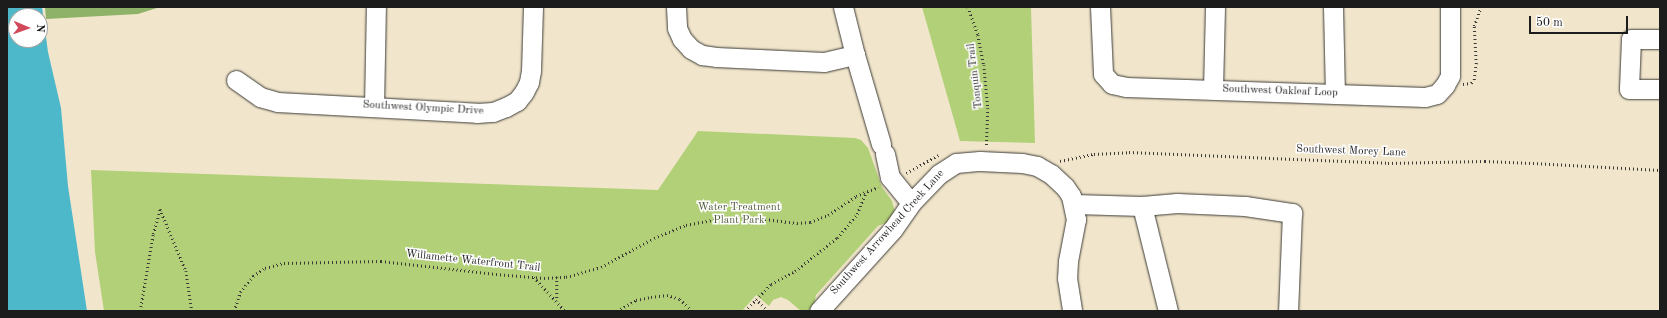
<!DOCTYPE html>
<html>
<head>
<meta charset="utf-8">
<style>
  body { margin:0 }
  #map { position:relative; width:1667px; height:318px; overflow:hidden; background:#f1e6cc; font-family:"Old Standard TT",serif }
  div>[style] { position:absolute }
  .green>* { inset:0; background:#b2d077 }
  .forest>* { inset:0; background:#8db268 }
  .water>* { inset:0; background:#4eb8cb }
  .path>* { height:2.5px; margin-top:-1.25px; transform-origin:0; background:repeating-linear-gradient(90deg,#3c3a36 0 1px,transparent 0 4px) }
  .roads { filter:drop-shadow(0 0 1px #3c3a36) drop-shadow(0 0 1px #3c3a36) }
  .minor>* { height:19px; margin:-9.5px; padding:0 9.5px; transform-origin:9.5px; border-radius:9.5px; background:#fff }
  span { translate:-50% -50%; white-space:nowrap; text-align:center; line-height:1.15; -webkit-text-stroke:3px #fff; paint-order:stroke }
  .street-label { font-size:11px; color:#1c1c1c }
  .park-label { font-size:11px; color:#505b3c }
  .frame { position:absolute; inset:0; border:8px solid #1c1c1c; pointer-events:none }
  .north { position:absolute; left:8px; top:8px; width:40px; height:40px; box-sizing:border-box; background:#fff; border:1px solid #a4a4a4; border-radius:50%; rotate:92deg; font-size:11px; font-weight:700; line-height:16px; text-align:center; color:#1c1c1c }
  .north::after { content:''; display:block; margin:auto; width:14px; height:18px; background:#d1495b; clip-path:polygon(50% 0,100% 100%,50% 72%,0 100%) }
  .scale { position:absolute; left:1529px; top:16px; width:99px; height:18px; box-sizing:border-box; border:2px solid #1c1c1c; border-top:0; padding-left:5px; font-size:12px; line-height:14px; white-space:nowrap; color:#1c1c1c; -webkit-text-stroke:3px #fff; paint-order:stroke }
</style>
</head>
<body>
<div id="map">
  <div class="green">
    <div style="clip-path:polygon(922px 7px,1031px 7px,1035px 143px,960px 141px)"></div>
    <div style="clip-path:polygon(698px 131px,855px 138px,861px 140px,868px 148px,882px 187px,892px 201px,895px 212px,888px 222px,878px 226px,816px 295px,814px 305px,808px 311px,801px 311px,788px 300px,781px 297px,773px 300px,769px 306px,756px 295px,742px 311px,104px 311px,95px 252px,91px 170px,658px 190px)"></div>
  </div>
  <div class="forest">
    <div style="clip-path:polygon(45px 7px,160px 7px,138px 14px,46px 19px)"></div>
  </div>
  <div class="water">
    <div style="clip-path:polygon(evenodd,7px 7px,42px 7px,48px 52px,61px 108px,68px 186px,87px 311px,7px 311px,7px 7px,16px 16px,40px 16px,40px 40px,16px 40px,16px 16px)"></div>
  </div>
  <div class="path">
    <div style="left:968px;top:7px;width:30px;rotate:70deg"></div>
    <div style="left:978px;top:35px;width:31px;rotate:79deg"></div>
    <div style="left:984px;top:65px;width:43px;rotate:84.7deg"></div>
    <div style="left:988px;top:108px;width:38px;rotate:92deg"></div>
    <div style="left:1463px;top:84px;width:8px;rotate:-7deg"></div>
    <div style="left:1471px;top:83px;width:4px;rotate:-45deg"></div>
    <div style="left:1474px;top:80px;width:16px;rotate:-83deg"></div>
    <div style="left:1476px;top:64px;width:38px;rotate:-93deg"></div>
    <div style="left:1474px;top:26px;width:20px;rotate:-70deg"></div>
    <div style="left:1060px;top:161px;width:35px;rotate:-12deg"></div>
    <div style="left:1094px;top:154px;width:35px;rotate:-3deg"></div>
    <div style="left:1129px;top:152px;width:259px;rotate:2.4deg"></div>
    <div style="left:1388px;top:163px;width:97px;rotate:-1.2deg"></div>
    <div style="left:1485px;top:161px;width:48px;rotate:2.4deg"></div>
    <div style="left:1533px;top:163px;width:127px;rotate:3.2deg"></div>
    <div style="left:906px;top:173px;width:37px;rotate:-29deg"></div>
    <div style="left:534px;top:277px;width:46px;rotate:47.6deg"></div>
    <div style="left:557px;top:277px;width:24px;rotate:90deg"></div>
    <div style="left:756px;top:299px;width:17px;rotate:45deg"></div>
    <div style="left:140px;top:311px;width:78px;rotate:-80.4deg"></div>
    <div style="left:153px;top:234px;width:26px;rotate:-74deg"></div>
    <div style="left:160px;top:209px;width:67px;rotate:67.2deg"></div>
    <div style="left:186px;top:271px;width:40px;rotate:81.5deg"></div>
    <div style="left:234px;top:311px;width:20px;rotate:-72deg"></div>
    <div style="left:240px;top:292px;width:21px;rotate:-51deg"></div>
    <div style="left:253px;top:276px;width:14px;rotate:-34deg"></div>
    <div style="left:265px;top:268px;width:20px;rotate:-15deg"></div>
    <div style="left:284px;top:263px;width:97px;rotate:-1.2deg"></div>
    <div style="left:381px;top:261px;width:116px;rotate:6.4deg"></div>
    <div style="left:496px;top:274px;width:48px;rotate:4.8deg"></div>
    <div style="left:544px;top:278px;width:22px;rotate:-3deg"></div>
    <div style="left:566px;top:277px;width:36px;rotate:-16deg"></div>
    <div style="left:601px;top:267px;width:60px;rotate:-28.7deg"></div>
    <div style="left:654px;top:238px;width:35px;rotate:-22deg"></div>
    <div style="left:686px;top:225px;width:37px;rotate:-11deg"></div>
    <div style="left:722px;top:218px;width:27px;rotate:-2deg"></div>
    <div style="left:749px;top:217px;width:48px;rotate:7.1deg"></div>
    <div style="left:797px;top:223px;width:13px;rotate:-4deg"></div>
    <div style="left:810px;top:222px;width:19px;rotate:-21deg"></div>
    <div style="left:828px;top:215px;width:34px;rotate:-34deg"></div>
    <div style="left:856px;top:196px;width:24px;rotate:-22deg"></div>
    <div style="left:617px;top:311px;width:22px;rotate:-30deg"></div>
    <div style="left:636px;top:300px;width:15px;rotate:-11deg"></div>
    <div style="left:651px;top:297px;width:16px;rotate:-7deg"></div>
    <div style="left:667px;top:295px;width:14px;rotate:17deg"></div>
    <div style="left:680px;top:299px;width:17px;rotate:45deg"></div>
    <div style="left:745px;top:311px;width:37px;rotate:-46deg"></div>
    <div style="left:771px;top:284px;width:27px;rotate:-28deg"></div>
    <div style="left:795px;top:271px;width:53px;rotate:-38.2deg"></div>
    <div style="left:837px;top:238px;width:31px;rotate:-50deg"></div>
    <div style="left:857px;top:214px;width:24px;rotate:-68deg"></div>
  </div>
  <div class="roads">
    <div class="minor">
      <div style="left:676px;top:7px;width:21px;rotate:87deg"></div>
      <div style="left:677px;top:28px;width:12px;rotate:66deg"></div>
      <div style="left:682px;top:39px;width:13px;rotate:48deg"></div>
      <div style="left:691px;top:49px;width:13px;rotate:29deg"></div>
      <div style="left:702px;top:55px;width:14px;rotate:8deg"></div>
      <div style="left:716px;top:57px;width:108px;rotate:2.7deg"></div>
      <div style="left:824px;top:62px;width:32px;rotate:-13deg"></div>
      <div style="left:843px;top:7px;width:49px;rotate:76deg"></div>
      <div style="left:855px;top:55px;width:93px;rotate:73.7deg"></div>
      <div style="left:1100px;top:7px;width:67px;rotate:87.4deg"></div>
      <div style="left:1103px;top:74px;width:13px;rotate:48deg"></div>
      <div style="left:1112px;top:84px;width:14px;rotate:12deg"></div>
      <div style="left:1126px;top:87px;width:299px;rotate:1.9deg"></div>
      <div style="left:1425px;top:97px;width:12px;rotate:-14deg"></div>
      <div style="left:1437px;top:94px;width:12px;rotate:-48deg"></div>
      <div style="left:1445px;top:85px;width:10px;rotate:-61deg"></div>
      <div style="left:1450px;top:76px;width:69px;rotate:-90deg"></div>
      <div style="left:1333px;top:7px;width:87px;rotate:88.7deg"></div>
      <div style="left:1660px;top:39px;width:29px;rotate:180deg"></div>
      <div style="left:1631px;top:39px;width:50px;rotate:92.3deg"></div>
      <div style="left:1629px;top:89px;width:31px"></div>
      <div style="left:236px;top:80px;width:29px;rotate:35deg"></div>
      <div style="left:260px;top:97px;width:18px;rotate:16deg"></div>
      <div style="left:277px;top:102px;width:200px;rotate:3.1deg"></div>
      <div style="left:477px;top:113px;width:16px;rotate:-4deg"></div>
      <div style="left:493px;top:112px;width:14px;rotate:-21deg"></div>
      <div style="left:506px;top:107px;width:13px;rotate:-29deg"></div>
      <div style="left:517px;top:101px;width:11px;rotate:-52deg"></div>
      <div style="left:524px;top:92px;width:11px;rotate:-63deg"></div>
      <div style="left:529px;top:82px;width:11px;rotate:-80deg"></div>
      <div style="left:531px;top:71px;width:64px;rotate:-88.2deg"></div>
      <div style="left:1213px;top:89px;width:82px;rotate:-88.6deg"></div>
      <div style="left:374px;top:107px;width:100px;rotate:-88.9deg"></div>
      <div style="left:885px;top:154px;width:24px;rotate:78deg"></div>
      <div style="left:890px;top:177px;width:33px;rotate:51deg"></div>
      <div style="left:1074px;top:204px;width:68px;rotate:1.7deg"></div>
      <div style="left:1142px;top:206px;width:35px;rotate:-5deg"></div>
      <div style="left:1177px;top:203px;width:68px;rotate:2.5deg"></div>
      <div style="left:1245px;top:206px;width:48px;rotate:8.5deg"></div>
      <div style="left:1292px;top:213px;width:98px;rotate:92.3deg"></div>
      <div style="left:1142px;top:206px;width:108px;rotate:76.1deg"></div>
      <div style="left:819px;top:311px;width:110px;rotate:-47.9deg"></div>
      <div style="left:893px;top:229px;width:32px;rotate:-55deg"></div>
      <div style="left:911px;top:203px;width:40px;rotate:-46deg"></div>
      <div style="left:939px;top:174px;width:20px;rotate:-33deg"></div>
      <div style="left:956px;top:163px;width:24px;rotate:-5deg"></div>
      <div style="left:980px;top:161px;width:42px;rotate:2.7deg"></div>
      <div style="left:1022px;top:163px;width:15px;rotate:11deg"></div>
      <div style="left:1037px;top:166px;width:16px;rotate:30deg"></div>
      <div style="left:1051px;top:174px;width:19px;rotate:43deg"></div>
      <div style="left:1065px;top:187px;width:11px;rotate:56deg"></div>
      <div style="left:1071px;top:196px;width:24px;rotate:78deg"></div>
      <div style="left:1076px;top:219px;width:43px;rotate:100.8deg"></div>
      <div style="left:1068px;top:261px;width:17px;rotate:93deg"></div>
      <div style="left:1067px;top:278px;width:33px;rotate:81deg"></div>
    </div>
  </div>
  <div class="street-label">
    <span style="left:976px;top:76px;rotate:-97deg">Tonquin Trail</span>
    <span style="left:1280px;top:92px;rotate:2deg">Southwest Oakleaf Loop</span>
    <span style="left:423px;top:109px;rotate:3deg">Southwest Olympic Drive</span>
    <span style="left:1351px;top:152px;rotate:2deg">Southwest Morey Lane</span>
    <span style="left:888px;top:233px;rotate:-48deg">Southwest Arrowhead Creek Lane</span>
    <span style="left:473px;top:262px;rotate:6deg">Willamette Waterfront Trail</span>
  </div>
  <div class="park-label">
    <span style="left:739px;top:215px">Water Treatment<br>Plant Park</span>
  </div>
  <div class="frame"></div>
  <div class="north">N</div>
  <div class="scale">50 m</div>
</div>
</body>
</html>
